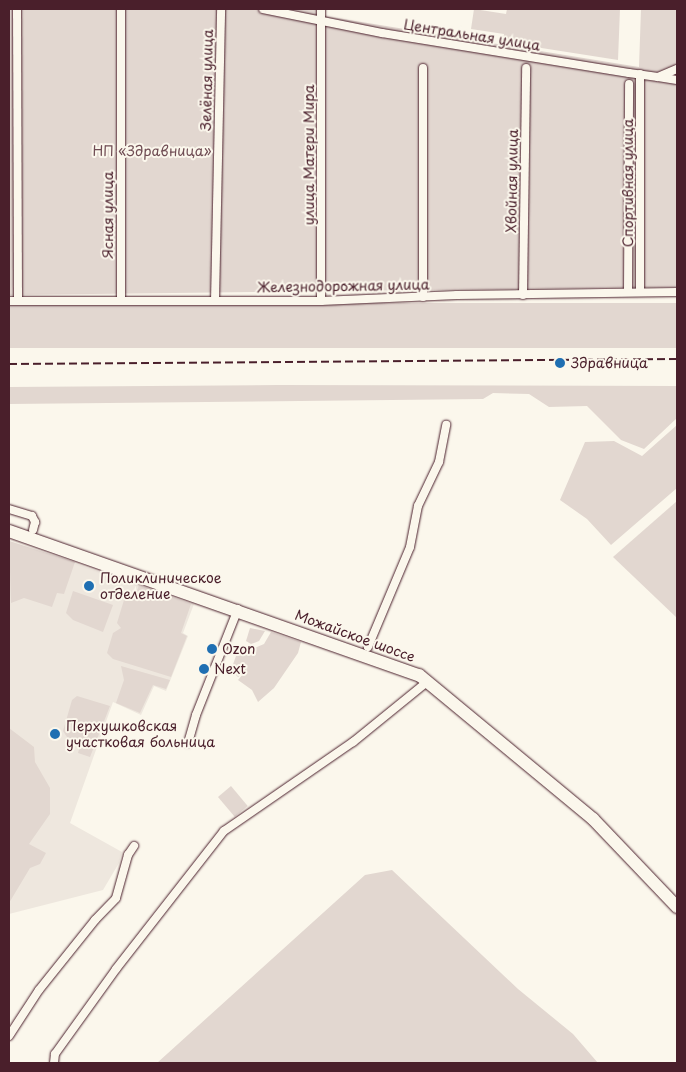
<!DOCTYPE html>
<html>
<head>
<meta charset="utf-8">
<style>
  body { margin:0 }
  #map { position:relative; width:686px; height:1072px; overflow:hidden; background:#fbf7ec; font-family:"Playpen Sans",sans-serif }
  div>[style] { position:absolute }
  .built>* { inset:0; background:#eee7de }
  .green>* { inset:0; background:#e2d7d0; transform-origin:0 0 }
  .roads { filter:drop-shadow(0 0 1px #4a1f2b) drop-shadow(0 0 1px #4a1f2b) }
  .street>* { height:8px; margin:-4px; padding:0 4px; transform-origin:4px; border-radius:4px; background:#fbf7ec }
  .primary>* { height:12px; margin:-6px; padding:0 6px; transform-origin:6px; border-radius:6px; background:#fbf7ec }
  .rail>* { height:2px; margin-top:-1px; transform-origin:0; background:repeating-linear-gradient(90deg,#4a1f2b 0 8px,transparent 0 12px) }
  .dots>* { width:14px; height:14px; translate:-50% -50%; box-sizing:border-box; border:2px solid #fbf7ec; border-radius:50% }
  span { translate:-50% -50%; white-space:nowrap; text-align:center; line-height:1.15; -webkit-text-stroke:4px #fbf7ec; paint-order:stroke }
  .street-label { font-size:14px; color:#4a1f2b }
  .park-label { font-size:14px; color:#704d54 }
  .poi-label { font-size:14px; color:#4a1f2b }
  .left { translate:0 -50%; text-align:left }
  .frame { position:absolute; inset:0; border:10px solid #4a1f2b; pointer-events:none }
</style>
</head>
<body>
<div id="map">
  <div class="built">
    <div style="clip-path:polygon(9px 541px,194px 604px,183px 633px,188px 636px,166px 691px,154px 686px,141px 715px,113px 702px,70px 823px,122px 852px,119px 863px,103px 890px,9px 914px)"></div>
  </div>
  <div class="green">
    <div style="clip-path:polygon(9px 9px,318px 9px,318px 15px,639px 67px,641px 9px,677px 9px,677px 287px,9px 295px)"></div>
    <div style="clip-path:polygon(474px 9px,506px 14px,507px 9px,620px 9px,618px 60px,503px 42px,504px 34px,471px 29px)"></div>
    <div style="left:677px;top:303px;width:45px;height:668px;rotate:90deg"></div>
    <div style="clip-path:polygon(278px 385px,677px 386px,677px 418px,644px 449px,621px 440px,587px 406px,549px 407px,529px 394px,493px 393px,483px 399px,9px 404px,9px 387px)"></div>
    <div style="clip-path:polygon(677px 425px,677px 488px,611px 545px,587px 519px,560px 500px,585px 442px,614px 441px,642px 456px)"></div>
    <div style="clip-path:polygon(677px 501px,677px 618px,613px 557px)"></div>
    <div style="clip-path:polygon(9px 541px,75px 562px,64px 594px,57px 593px,52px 607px,24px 598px,11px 603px)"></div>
    <div style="clip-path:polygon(139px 585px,191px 604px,181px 633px,187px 636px,171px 677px,113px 659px,107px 653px,113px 633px,121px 628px,117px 623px,124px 600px,134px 599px)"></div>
    <div style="clip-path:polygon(73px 591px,113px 605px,103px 632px,73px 620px,66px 613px)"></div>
    <div style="clip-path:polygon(250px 628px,265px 631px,259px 641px,251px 644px,246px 641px)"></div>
    <div style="clip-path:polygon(271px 632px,301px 642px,298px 653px,274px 688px,258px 702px,252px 690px,238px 680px,248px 668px,238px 677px,231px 670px,236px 656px,264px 644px)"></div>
    <div style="clip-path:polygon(121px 666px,170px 680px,166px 689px,153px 685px,140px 713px,116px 703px,124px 680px)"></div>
    <div style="clip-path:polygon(77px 696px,110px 706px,90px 757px,78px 753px,81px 742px,67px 737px,63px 731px,72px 700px)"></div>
    <div style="clip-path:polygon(9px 728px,34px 747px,35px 762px,50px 788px,50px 814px,29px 844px,46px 853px,40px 864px,30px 868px,9px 903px)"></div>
    <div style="left:231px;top:786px;width:26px;height:17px;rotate:50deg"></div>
    <div style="clip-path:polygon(392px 870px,518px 989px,573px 1034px,598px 1063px,157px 1063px,365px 875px)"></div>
  </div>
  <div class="roads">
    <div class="street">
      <div style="left:17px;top:9px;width:292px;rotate:89.8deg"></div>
      <div style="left:121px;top:9px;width:292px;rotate:90deg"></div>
      <div style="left:263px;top:9px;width:121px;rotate:11.4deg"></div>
      <div style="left:382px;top:33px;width:250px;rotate:9.2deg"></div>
      <div style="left:629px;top:73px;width:29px;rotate:8deg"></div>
      <div style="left:658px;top:77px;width:21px;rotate:-23deg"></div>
      <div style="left:321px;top:9px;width:292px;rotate:90deg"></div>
      <div style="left:423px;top:68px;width:229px;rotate:90deg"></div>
      <div style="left:640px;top:74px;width:218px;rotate:90deg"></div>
      <div style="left:658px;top:77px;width:19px;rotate:9deg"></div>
      <div style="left:628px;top:292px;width:208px;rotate:-89.7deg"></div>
      <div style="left:523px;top:295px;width:227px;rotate:-89.2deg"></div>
      <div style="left:9px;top:301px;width:312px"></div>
      <div style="left:321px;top:301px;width:136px;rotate:-2.5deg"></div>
      <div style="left:457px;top:295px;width:220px;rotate:-0.8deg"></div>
      <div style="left:215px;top:301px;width:292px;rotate:-88.8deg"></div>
      <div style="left:9px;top:509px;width:24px;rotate:17deg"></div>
      <div style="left:32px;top:516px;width:7px;rotate:63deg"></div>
      <div style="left:35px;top:522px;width:8px;rotate:104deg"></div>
      <div style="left:368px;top:647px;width:108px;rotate:-67.2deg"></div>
      <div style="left:410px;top:547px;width:42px;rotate:-79deg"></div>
      <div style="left:418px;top:506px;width:49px;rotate:-64.5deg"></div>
      <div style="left:439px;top:462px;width:38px;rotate:-79deg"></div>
      <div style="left:188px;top:743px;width:29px;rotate:-74deg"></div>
      <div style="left:196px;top:715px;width:114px;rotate:-68.4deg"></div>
      <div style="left:9px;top:1036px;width:55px;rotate:-56.9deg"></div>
      <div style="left:39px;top:990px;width:90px;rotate:-51.3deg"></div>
      <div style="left:95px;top:920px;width:30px;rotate:-46deg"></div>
      <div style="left:116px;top:898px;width:45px;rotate:-74.4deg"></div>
      <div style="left:128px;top:855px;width:11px;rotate:-56deg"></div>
      <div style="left:54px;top:1063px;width:9px;rotate:-84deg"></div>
      <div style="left:55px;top:1054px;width:105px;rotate:-54.3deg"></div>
      <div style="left:116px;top:969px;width:175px;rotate:-52deg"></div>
      <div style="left:224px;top:831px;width:157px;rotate:-34.6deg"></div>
      <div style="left:353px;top:742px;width:97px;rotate:-39.1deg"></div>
    </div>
    <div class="primary">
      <div style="left:9px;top:531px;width:435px;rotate:19.4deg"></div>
      <div style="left:419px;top:675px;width:226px;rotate:39.6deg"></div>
      <div style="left:593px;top:819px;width:122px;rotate:46.3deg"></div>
    </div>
  </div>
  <div class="rail">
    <div style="left:9px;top:364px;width:668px;rotate:-0.43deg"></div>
  </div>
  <div class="dots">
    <div style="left:560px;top:363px;background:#1f6fb2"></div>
    <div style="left:89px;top:586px;background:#1f6fb2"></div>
    <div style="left:212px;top:649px;background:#1f6fb2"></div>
    <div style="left:204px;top:669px;background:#1f6fb2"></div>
    <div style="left:55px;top:734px;background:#1f6fb2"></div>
  </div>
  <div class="street-label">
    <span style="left:472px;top:35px;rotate:9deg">Центральная улица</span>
    <span style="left:207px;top:80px;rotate:-89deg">Зелёная улица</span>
    <span style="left:309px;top:155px;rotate:-90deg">улица Матери Мира</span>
    <span style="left:512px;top:181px;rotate:-89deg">Хвойная улица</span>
    <span style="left:628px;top:183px;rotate:-90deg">Спортивная улица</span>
    <span style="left:108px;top:215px;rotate:-90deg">Ясная улица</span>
    <span style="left:343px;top:286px;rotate:-1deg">Железнодорожная улица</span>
    <span style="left:355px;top:636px;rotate:20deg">Можайское шоссе</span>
  </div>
  <div class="park-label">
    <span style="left:152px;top:151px">НП «Здравница»</span>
  </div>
  <div class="poi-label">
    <span class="left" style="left:571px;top:363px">Здравница</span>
    <span class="left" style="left:100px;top:586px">Поликлиническое<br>отделение</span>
    <span class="left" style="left:222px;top:649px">Ozon</span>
    <span class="left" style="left:214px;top:669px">Next</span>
    <span class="left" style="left:66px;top:734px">Перхушковская<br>участковая больница</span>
  </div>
  <div class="frame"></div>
</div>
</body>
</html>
